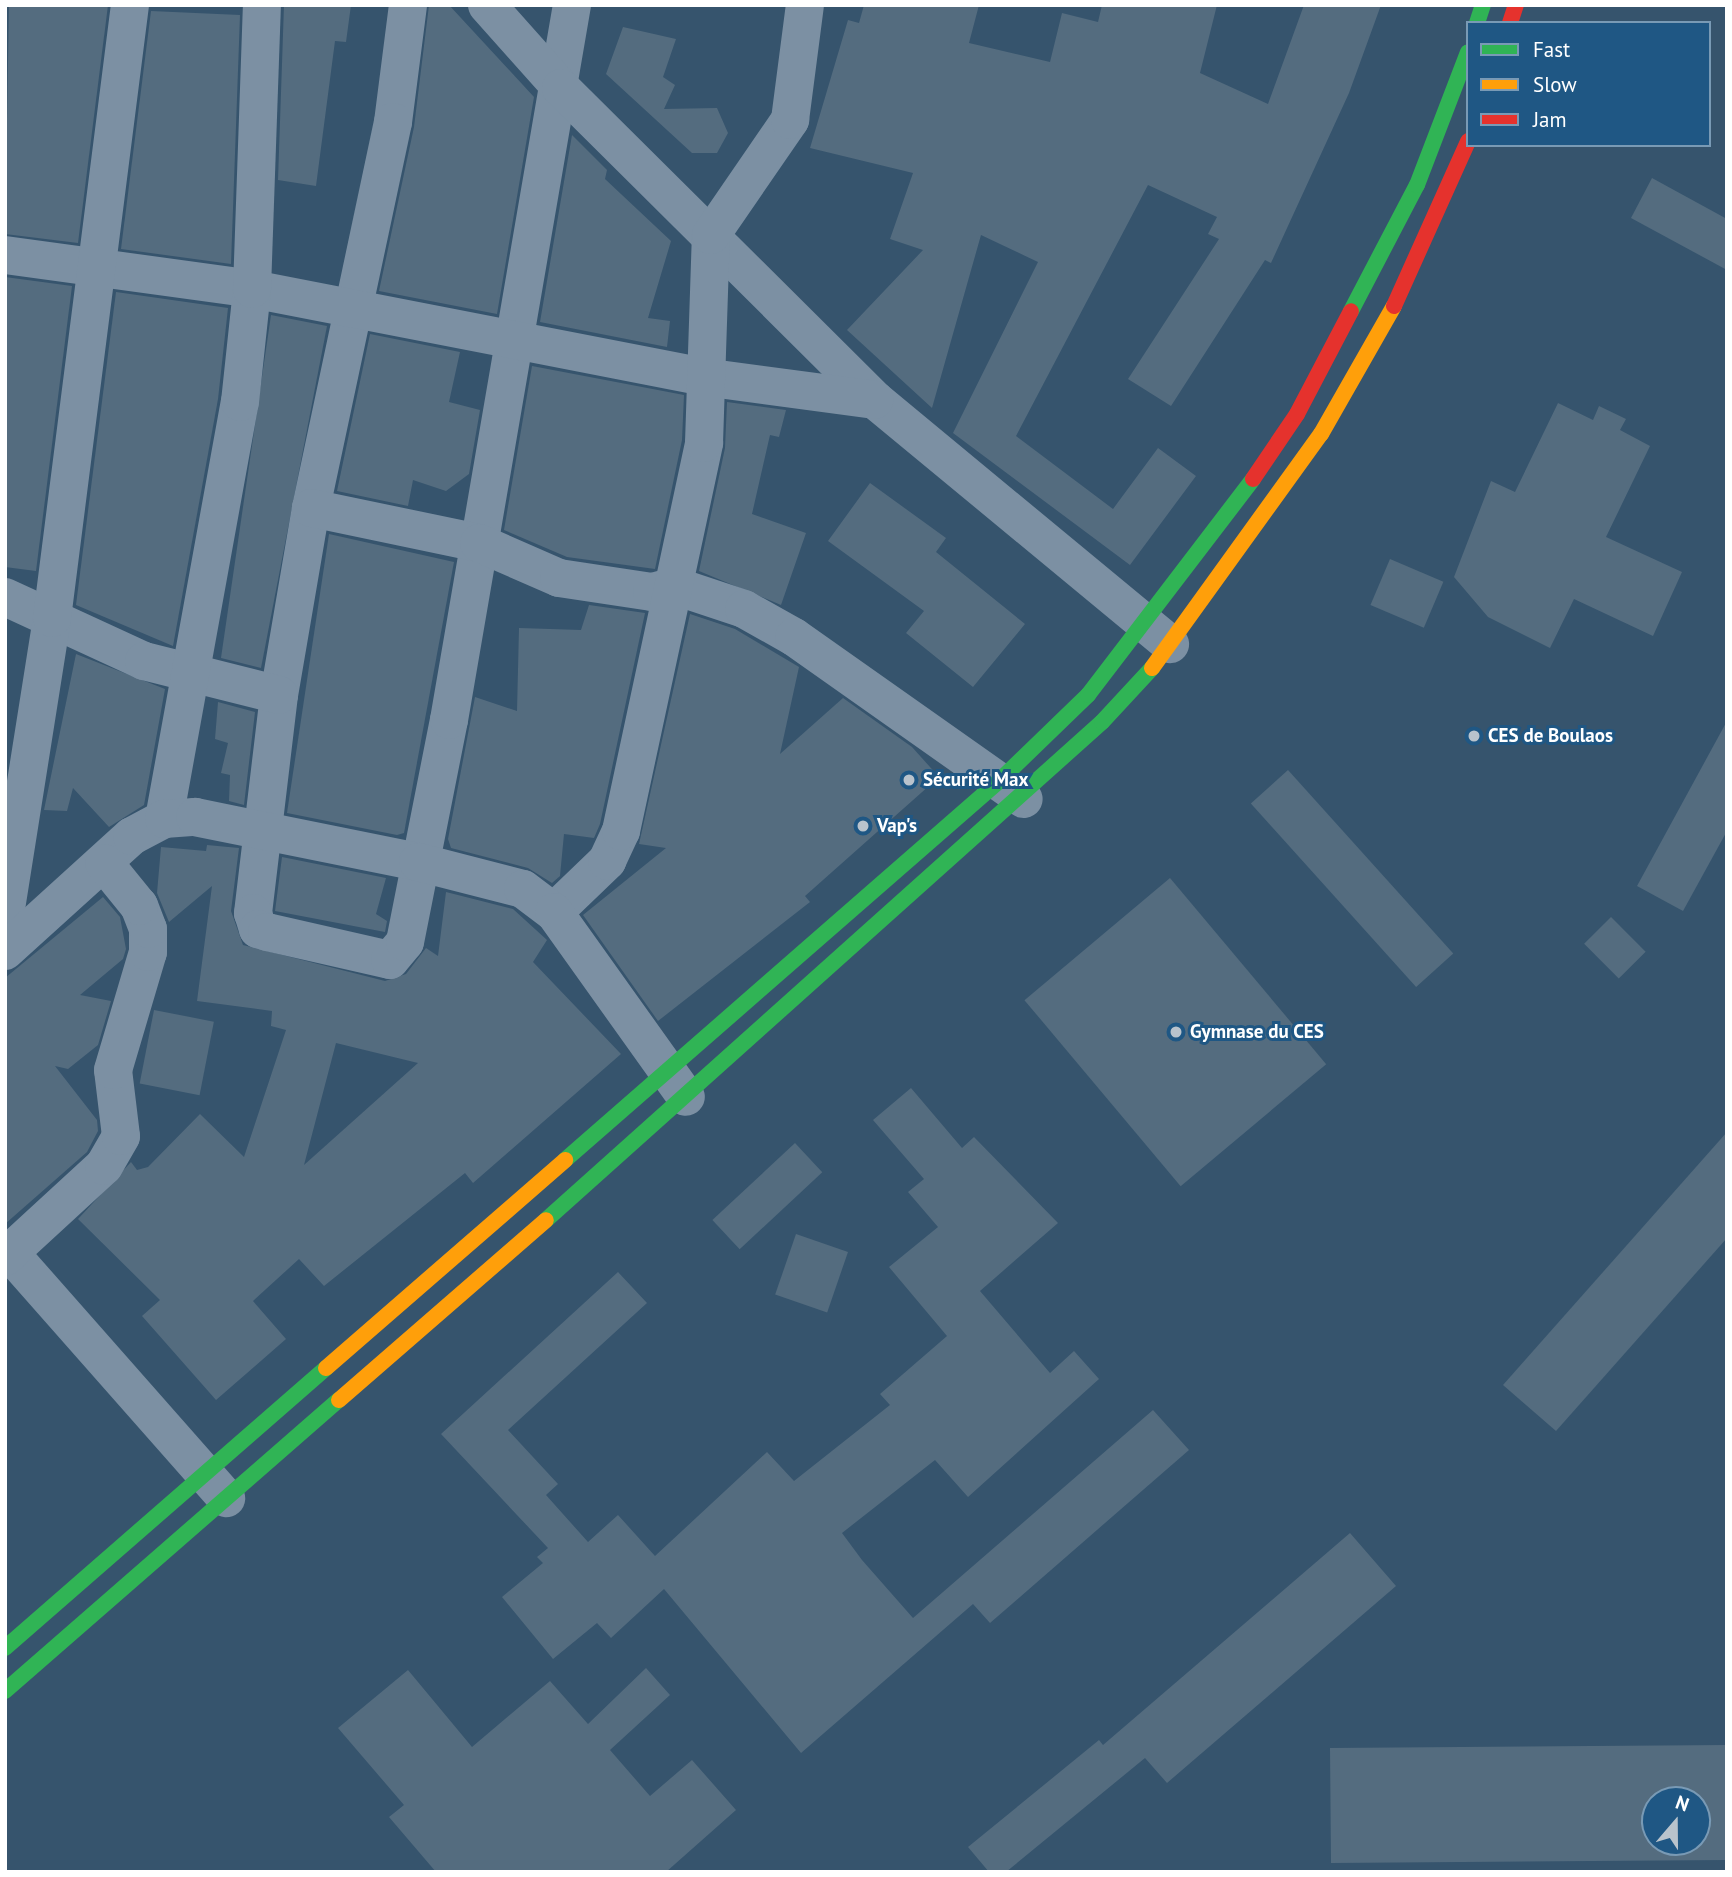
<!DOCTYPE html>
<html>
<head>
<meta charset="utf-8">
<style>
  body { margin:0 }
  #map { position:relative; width:1732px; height:1877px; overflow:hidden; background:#36546d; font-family:"PT Sans",sans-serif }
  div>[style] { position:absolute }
  .building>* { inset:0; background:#546c7f; transform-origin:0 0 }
  .street>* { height:38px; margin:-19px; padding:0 19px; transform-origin:19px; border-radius:19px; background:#7c90a3 }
  .fast>* { height:16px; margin:-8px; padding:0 8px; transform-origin:8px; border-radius:8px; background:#30b455 }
  .slow>* { height:16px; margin:-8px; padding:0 8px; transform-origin:8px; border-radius:8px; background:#ff9f0a }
  .jam>* { height:16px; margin:-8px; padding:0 8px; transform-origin:8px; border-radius:8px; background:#e5322d }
  .dots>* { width:19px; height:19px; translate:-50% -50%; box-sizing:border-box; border:4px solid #1f5784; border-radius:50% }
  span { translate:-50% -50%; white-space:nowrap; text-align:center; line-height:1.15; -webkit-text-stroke:6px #1f5784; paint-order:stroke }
  .poi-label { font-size:19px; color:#fff; font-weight:700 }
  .left { translate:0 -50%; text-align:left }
  .frame { position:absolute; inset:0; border:7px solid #fff; pointer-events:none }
  .legend { position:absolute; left:1466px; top:21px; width:245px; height:126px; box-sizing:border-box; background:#1f5784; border:2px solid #799ab5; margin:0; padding:9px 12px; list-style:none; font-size:21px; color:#fff }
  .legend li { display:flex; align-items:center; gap:14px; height:35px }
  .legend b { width:35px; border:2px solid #799ab5 }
  .north { position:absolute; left:1641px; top:1786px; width:70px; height:70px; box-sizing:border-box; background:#1f5784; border:2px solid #799ab5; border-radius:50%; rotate:20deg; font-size:19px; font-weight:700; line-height:28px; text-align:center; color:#fff }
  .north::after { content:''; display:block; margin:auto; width:24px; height:32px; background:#b9c3cc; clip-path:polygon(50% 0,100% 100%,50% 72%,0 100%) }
</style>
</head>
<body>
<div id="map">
  <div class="building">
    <div style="clip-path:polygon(9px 5px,108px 5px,78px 243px,5px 234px)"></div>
    <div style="clip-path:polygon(284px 5px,351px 5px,346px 42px,335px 41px,316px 186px,278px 180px)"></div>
    <div style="clip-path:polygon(429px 5px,449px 5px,534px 97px,497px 314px,379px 291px,414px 127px)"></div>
    <div style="clip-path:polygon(864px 5px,979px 5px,969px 43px,1050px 62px,1062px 13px,1098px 22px,1102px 5px,1217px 5px,1200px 73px,1268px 104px,1304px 5px,1381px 5px,1349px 93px,1271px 263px,1265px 260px,1171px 406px,1128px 379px,1219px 239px,1208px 234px,1217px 217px,1148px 185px,1016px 436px,1113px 509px,1158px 448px,1196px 476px,1130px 565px,953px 433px,1038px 262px,981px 235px,932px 408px,847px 330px,923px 250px,890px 239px,913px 173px,810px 148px,848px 20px,859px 23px)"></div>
    <div style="clip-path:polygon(151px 11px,240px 15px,231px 264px,121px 249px)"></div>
    <div style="clip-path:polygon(623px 27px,676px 39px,663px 77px,675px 85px,664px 109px,717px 108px,728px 133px,717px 153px,692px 153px,606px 74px)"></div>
    <div style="clip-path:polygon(572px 135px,607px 170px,605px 179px,671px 241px,648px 318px,670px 321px,667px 347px,540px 322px)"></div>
    <div style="clip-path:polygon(1652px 178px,1727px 219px,1727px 270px,1631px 218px)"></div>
    <div style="clip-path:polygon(5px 277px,72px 286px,36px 571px,5px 567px)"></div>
    <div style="clip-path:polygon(116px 292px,228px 308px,218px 399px,173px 646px,76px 605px)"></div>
    <div style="clip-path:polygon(271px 315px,327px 326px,261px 668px,221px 658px)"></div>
    <div style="clip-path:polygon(370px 334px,460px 352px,449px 402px,480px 410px,469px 474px,446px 491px,413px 480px,408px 506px,337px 491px)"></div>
    <div style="clip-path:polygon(532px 366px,684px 395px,682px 440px,655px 569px,567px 557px,504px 530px)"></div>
    <div style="clip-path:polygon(727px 402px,786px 410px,779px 437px,770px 435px,752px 514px,806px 533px,781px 605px,699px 571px,725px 448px)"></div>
    <div style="clip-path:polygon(1558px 403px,1593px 420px,1599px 406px,1626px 419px,1620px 430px,1650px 446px,1606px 537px,1682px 572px,1653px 636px,1574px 599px,1550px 648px,1488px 617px,1454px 577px,1491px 481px,1515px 492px)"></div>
    <div style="clip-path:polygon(870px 483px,946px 538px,936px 552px,1025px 624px,973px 687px,906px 633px,924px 611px,828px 541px)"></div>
    <div style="clip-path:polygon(329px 534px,454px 562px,404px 833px,397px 835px,287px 813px)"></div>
    <div style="left:1390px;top:559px;width:58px;height:50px;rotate:23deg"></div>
    <div style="clip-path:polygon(589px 605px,645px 613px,600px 824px,594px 838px,564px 834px,560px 876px,552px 883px,528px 868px,451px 848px,448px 839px,475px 697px,517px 711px,519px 628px,581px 630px)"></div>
    <div style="clip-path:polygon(690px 614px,735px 629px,799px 667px,780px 754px,843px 698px,912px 747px,939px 777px,805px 896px,810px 902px,658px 1021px,583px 915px,666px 848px,639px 844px)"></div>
    <div style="clip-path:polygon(76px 654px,165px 689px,144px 805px,109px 827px,73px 788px,67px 811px,44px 810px)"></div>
    <div style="clip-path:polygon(218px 702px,255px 712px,244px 805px,229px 801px,230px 775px,221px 773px,228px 743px,215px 739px)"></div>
    <div style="clip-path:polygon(1727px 721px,1727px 831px,1683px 911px,1637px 886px)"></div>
    <div style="left:1288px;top:770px;width:247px;height:50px;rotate:48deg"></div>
    <div style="clip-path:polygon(evenodd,207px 845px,239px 848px,231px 911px,243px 945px,385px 981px,406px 974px,426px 948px,438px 956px,446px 892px,513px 909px,547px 940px,533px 962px,621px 1054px,473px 1183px,465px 1173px,324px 1286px,299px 1259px,253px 1301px,286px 1339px,216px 1400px,142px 1316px,160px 1300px,78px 1219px,131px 1162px,137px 1170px,148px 1167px,200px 1114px,244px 1157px,286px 1030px,271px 1026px,272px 1011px,197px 1001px,212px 886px,169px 922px,157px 893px,161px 847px,206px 851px,207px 845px,336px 1043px,418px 1063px,304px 1165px,336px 1043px)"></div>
    <div style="clip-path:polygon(282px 857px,386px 878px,376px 914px,387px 921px,385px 932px,275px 911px)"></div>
    <div style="left:1170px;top:878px;width:243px;height:190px;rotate:50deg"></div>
    <div style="clip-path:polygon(103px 897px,120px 917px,126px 949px,123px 959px,80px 995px,111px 1001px,98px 1045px,68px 1069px,55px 1066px,97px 1120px,98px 1131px,87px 1152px,5px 1224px,5px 978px)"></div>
    <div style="left:1611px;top:917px;width:49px;height:38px;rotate:45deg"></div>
    <div style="left:154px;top:1010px;width:61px;height:75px;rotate:11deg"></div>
    <div style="clip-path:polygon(911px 1088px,962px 1148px,974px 1137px,1058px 1223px,980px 1291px,1050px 1373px,1074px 1351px,1099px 1379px,968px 1497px,935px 1460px,842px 1533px,862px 1560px,913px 1618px,1153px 1410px,1189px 1450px,990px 1623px,973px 1604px,801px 1753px,664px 1589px,611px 1638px,597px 1623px,553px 1659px,502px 1597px,543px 1563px,537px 1557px,548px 1548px,441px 1434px,618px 1272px,647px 1303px,508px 1430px,558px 1484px,546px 1495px,588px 1542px,618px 1515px,655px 1556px,767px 1452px,794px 1481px,890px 1405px,880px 1394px,947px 1336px,889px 1267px,938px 1227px,908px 1192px,924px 1179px,873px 1120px)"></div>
    <div style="clip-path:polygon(1727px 1132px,1727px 1238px,1556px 1431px,1503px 1385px)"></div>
    <div style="left:795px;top:1143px;width:40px;height:113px;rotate:47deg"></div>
    <div style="left:796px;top:1234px;width:55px;height:64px;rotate:19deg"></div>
    <div style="clip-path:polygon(1350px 1533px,1396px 1586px,1167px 1783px,1145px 1758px,1006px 1872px,989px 1872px,968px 1847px,1099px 1740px,1103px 1745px)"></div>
    <div style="clip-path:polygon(646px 1668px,670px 1695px,610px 1750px,650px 1796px,692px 1760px,736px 1810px,666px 1872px,436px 1872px,389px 1817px,404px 1805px,338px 1728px,408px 1670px,472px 1747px,550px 1681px,588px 1724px)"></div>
    <div style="clip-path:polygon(evenodd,1727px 1745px,1727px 1860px,1331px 1863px,1330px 1748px,1727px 1745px,1655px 1800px,1697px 1800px,1697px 1842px,1655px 1842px,1655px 1800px)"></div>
  </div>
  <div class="street">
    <div style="left:408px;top:5px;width:118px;rotate:97.3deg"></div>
    <div style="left:393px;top:122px;width:395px;rotate:102deg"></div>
    <div style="left:311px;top:508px;width:190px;rotate:99.7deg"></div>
    <div style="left:279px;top:695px;width:220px;rotate:96.8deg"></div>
    <div style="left:253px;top:913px;width:17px;rotate:73deg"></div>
    <div style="left:258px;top:929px;width:9px;rotate:18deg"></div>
    <div style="left:267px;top:932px;width:126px;rotate:12.8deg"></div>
    <div style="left:390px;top:960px;width:23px;rotate:-50deg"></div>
    <div style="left:405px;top:942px;width:226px;rotate:-78.8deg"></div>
    <div style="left:449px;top:720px;width:726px;rotate:-80.24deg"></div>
    <div style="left:487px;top:5px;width:111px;rotate:48.3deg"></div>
    <div style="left:561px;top:88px;width:443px;rotate:44.8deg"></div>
    <div style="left:875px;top:400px;width:383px;rotate:39.6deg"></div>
    <div style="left:5px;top:255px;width:249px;rotate:7.8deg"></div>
    <div style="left:252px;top:289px;width:468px;rotate:11deg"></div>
    <div style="left:711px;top:378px;width:165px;rotate:7.6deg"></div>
    <div style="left:311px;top:508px;width:172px;rotate:11.8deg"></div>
    <div style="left:479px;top:543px;width:87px;rotate:23.6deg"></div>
    <div style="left:559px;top:578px;width:94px;rotate:8.6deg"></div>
    <div style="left:652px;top:592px;width:24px;rotate:-15deg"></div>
    <div style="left:675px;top:586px;width:73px;rotate:18.4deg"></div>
    <div style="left:744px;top:609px;width:57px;rotate:29.2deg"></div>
    <div style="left:794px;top:637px;width:281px;rotate:35.2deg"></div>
    <div style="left:5px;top:597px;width:153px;rotate:24.7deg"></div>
    <div style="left:144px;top:661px;width:139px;rotate:14.1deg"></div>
    <div style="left:164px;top:819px;width:424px;rotate:-79.7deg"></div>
    <div style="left:240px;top:402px;width:114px;rotate:-83.9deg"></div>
    <div style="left:252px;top:289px;width:284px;rotate:-88deg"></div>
    <div style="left:554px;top:912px;width:74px;rotate:-43.9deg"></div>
    <div style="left:607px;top:861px;width:33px;rotate:-65deg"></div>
    <div style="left:621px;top:831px;width:397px;rotate:-77.9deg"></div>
    <div style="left:704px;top:443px;width:208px;rotate:-88.1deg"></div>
    <div style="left:711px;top:235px;width:140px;rotate:-55.5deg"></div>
    <div style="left:790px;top:120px;width:116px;rotate:-82.6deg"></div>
    <div style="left:5px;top:915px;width:301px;rotate:-81deg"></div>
    <div style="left:52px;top:618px;width:618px;rotate:-82.75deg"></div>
    <div style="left:5px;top:951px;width:171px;rotate:-42.2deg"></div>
    <div style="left:132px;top:836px;width:36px;rotate:-28deg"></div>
    <div style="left:164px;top:819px;width:31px;rotate:-4deg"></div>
    <div style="left:195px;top:817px;width:227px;rotate:11.4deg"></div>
    <div style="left:418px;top:862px;width:108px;rotate:14.4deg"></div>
    <div style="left:523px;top:889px;width:39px;rotate:37deg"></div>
    <div style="left:554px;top:912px;width:227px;rotate:54.5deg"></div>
    <div style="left:10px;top:1253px;width:327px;rotate:48.6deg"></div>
    <div style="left:5px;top:1257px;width:134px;rotate:-42.6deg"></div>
    <div style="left:104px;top:1166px;width:34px;rotate:-60deg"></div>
    <div style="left:121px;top:1136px;width:66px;rotate:-96.9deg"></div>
    <div style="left:113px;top:1070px;width:123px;rotate:-73.5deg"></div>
    <div style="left:148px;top:952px;width:23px;rotate:-90deg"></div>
    <div style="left:148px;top:929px;width:25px;rotate:-111deg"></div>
    <div style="left:139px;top:906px;width:55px;rotate:-129.1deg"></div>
  </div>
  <div class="fast">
    <div style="left:1477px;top:23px;width:19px;rotate:-72deg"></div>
    <div style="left:1351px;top:311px;width:142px;rotate:-62.4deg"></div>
    <div style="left:1417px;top:185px;width:142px;rotate:-69deg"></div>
    <div style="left:565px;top:1160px;width:576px;rotate:-41.13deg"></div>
    <div style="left:999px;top:781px;width:124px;rotate:-44deg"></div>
    <div style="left:1088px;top:695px;width:272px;rotate:-52.6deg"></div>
    <div style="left:546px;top:1220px;width:746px;rotate:-41.85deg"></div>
    <div style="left:1102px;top:722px;width:74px;rotate:-47.2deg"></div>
    <div style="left:5px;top:1648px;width:426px;rotate:-41.1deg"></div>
    <div style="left:5px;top:1691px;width:443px;rotate:-41.1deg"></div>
  </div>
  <div class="slow">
    <div style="left:1152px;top:668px;width:289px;rotate:-54.2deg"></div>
    <div style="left:1321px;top:434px;width:147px;rotate:-60.3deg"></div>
    <div style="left:326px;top:1368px;width:317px;rotate:-41deg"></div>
    <div style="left:339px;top:1400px;width:274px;rotate:-41deg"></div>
  </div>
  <div class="jam">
    <div style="left:1510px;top:23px;width:19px;rotate:-72deg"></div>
    <div style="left:1394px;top:306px;width:181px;rotate:-65.8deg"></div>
    <div style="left:1253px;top:479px;width:78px;rotate:-55.9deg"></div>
    <div style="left:1297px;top:414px;width:116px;rotate:-62.3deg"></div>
  </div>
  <div class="dots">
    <div style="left:1474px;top:736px;background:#b9c3cc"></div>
    <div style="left:909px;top:780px;background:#b9c3cc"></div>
    <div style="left:863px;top:826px;background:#b9c3cc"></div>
    <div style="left:1176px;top:1032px;background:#b9c3cc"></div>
  </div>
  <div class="poi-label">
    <span class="left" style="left:1488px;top:736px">CES de Boulaos</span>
    <span class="left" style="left:923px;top:780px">Sécurité Max</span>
    <span class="left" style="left:877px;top:826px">Vap's</span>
    <span class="left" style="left:1190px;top:1032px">Gymnase du CES</span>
  </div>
  <div class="frame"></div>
  <ul class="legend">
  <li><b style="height:9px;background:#30b455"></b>Fast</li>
  <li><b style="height:9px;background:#ff9f0a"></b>Slow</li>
  <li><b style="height:9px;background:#e5322d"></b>Jam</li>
  </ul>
  <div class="north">N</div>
</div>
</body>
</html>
